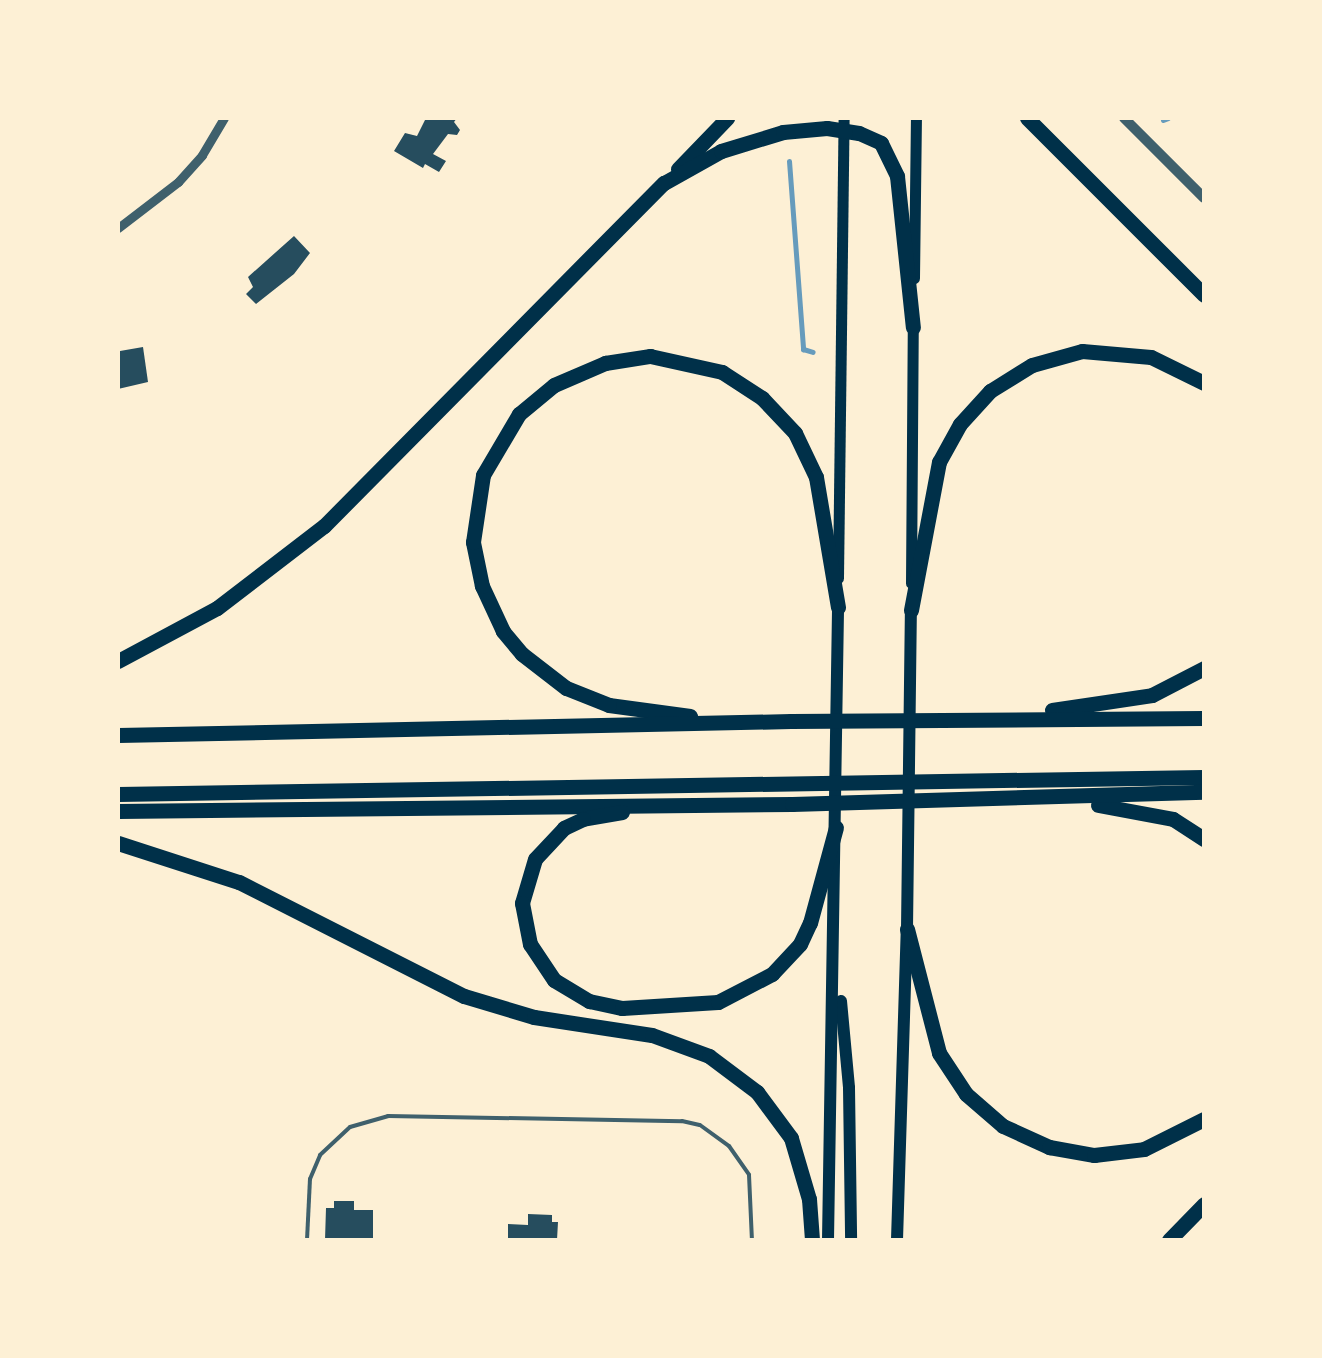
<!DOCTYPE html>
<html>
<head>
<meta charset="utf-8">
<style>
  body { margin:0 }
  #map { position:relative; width:1322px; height:1358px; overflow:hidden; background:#fdf0d5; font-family:"Roboto Condensed",sans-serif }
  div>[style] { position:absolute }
  .stream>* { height:5px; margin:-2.5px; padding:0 2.5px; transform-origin:2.5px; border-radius:2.5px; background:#669bbc }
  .building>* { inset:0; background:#264d5e }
  .service>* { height:4px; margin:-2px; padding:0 2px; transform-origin:2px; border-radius:2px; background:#3f606c }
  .minor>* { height:9px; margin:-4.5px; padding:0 4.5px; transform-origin:4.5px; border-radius:4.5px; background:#3f606c }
  .tertiary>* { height:10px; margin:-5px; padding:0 5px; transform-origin:5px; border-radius:5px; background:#3f606c }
  .secondary>* { height:11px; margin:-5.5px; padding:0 5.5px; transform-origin:5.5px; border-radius:5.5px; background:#003049 }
  .primary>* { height:12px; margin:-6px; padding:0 6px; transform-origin:6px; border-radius:6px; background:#003049 }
  .motorway>* { height:15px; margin:-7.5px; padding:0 7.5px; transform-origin:7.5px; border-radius:7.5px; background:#003049 }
  span { translate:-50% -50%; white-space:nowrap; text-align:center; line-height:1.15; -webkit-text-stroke:8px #fdf0d5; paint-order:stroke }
  .frame { position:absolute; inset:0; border:120px solid #fdf0d5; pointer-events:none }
</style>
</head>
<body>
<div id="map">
  <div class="stream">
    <div style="left:1163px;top:120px;width:5px;rotate:-22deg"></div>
    <div style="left:789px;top:161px;width:189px;rotate:85.7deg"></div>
    <div style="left:803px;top:349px;width:10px;rotate:17deg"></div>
  </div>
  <div class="building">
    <div style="clip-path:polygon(426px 118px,457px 118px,454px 122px,460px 130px,457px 135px,448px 134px,433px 154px,446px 161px,439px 172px,425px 164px,423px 168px,394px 151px,405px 133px,417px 136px)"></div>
    <div style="clip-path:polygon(294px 236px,310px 253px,294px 274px,256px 304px,246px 294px,253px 287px,248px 277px)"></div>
    <div style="clip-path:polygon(143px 347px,148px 382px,118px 389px,120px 351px)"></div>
    <div style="clip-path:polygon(334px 1201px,354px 1201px,354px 1210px,373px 1210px,373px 1240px,325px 1240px,326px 1208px,334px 1208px)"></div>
    <div style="clip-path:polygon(528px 1214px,552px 1215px,552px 1222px,558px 1222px,557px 1240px,508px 1240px,508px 1224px,528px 1225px)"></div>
  </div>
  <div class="service">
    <div style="left:307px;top:1240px;width:61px;rotate:-87.2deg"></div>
    <div style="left:310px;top:1179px;width:26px;rotate:-67deg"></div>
    <div style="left:320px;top:1155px;width:41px;rotate:-43deg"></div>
    <div style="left:350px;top:1127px;width:40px;rotate:-16deg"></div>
    <div style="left:388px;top:1116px;width:294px;rotate:1deg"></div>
    <div style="left:682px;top:1121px;width:18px;rotate:13deg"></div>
    <div style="left:700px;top:1125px;width:36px;rotate:36deg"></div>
    <div style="left:729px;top:1146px;width:35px;rotate:55deg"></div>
    <div style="left:749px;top:1175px;width:65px;rotate:87.4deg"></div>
  </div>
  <div class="minor">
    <div style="left:118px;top:228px;width:76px;rotate:-37.5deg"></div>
    <div style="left:178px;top:182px;width:36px;rotate:-48deg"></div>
    <div style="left:202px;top:155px;width:43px;rotate:-59.3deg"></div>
  </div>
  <div class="tertiary">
    <div style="left:1124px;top:118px;width:113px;rotate:45deg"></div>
  </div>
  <div class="secondary">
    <div style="left:914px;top:278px;width:160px;rotate:-89.3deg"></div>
    <div style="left:838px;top:578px;width:460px;rotate:-89.3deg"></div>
    <div style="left:911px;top:583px;width:261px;rotate:-89.6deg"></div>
  </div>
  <div class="primary">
    <div style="left:841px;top:1001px;width:87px;rotate:84.7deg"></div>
    <div style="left:849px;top:1088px;width:152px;rotate:89.2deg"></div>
    <div style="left:828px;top:1240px;width:633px;rotate:-89.09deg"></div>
    <div style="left:897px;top:1240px;width:311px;rotate:-88.2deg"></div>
    <div style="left:907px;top:929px;width:319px;rotate:-89.3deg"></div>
  </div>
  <div class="motorway">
    <div style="left:1027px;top:118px;width:250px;rotate:45deg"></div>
    <div style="left:678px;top:169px;width:71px;rotate:-46.1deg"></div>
    <div style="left:911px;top:610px;width:151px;rotate:-79.3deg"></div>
    <div style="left:939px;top:462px;width:43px;rotate:-61.1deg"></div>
    <div style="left:960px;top:424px;width:45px;rotate:-47.7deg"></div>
    <div style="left:990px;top:391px;width:49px;rotate:-31.8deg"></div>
    <div style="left:1032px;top:365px;width:52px;rotate:-15.6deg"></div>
    <div style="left:1082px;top:351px;width:69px;rotate:5deg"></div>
    <div style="left:1151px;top:357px;width:59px;rotate:26.1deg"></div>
    <div style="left:118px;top:661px;width:112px;rotate:-28.2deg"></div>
    <div style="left:217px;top:608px;width:135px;rotate:-37.5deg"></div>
    <div style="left:324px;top:526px;width:483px;rotate:-45.3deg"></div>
    <div style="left:664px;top:183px;width:65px;rotate:-29.3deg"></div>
    <div style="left:721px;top:151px;width:65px;rotate:-17deg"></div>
    <div style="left:783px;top:132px;width:44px;rotate:-5.2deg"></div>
    <div style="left:827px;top:128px;width:32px;rotate:9deg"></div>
    <div style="left:859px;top:133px;width:24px;rotate:24deg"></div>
    <div style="left:881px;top:143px;width:37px;rotate:64deg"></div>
    <div style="left:897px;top:176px;width:152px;rotate:84deg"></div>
    <div style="left:1052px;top:710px;width:101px;rotate:-8.5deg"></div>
    <div style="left:1152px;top:695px;width:59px;rotate:-27.4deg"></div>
    <div style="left:690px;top:716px;width:82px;rotate:-172.3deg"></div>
    <div style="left:609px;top:705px;width:46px;rotate:-158.4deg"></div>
    <div style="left:566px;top:688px;width:56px;rotate:-142.3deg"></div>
    <div style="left:522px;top:654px;width:30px;rotate:-130deg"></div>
    <div style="left:503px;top:631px;width:50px;rotate:-115deg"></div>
    <div style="left:482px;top:586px;width:45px;rotate:-101.6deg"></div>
    <div style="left:473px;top:542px;width:68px;rotate:-81.5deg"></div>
    <div style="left:483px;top:475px;width:71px;rotate:-59.5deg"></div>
    <div style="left:519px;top:414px;width:45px;rotate:-39.6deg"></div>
    <div style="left:554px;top:385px;width:56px;rotate:-23.3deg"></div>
    <div style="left:605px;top:363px;width:46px;rotate:-8.8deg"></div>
    <div style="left:650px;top:356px;width:74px;rotate:12.5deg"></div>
    <div style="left:722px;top:372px;width:48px;rotate:33deg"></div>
    <div style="left:762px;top:398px;width:48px;rotate:46.7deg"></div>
    <div style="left:795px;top:433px;width:49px;rotate:64.5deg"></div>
    <div style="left:816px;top:477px;width:132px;rotate:80.4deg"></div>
    <div style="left:118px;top:735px;width:673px;rotate:-1.19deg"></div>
    <div style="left:791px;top:721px;width:413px;rotate:-0.4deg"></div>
    <div style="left:118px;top:794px;width:1086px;rotate:-0.9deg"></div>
    <div style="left:1098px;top:805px;width:76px;rotate:10.6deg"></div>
    <div style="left:1173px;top:819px;width:37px;rotate:33deg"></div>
    <div style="left:118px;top:811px;width:674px;rotate:-0.6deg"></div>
    <div style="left:792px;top:804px;width:412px;rotate:-1.7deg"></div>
    <div style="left:622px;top:812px;width:40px;rotate:170deg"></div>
    <div style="left:583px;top:819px;width:21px;rotate:155deg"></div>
    <div style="left:564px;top:828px;width:42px;rotate:133.1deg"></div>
    <div style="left:535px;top:859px;width:46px;rotate:106.5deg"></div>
    <div style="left:522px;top:903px;width:42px;rotate:79deg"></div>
    <div style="left:530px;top:944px;width:43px;rotate:56.3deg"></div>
    <div style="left:554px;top:980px;width:41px;rotate:31deg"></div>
    <div style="left:589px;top:1001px;width:34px;rotate:12deg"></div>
    <div style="left:622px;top:1008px;width:96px;rotate:-3.6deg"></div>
    <div style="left:718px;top:1002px;width:61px;rotate:-27.4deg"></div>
    <div style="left:772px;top:974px;width:41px;rotate:-47deg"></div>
    <div style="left:800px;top:944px;width:23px;rotate:-65deg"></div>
    <div style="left:810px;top:923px;width:99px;rotate:-74.8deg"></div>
    <div style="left:118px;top:843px;width:127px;rotate:17.9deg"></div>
    <div style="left:239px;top:882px;width:252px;rotate:26.9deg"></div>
    <div style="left:464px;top:996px;width:73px;rotate:16.7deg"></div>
    <div style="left:534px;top:1017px;width:119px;rotate:8.7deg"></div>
    <div style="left:652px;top:1035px;width:61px;rotate:20.2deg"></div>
    <div style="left:709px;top:1056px;width:60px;rotate:36.9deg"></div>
    <div style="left:757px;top:1092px;width:57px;rotate:53.5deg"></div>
    <div style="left:791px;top:1138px;width:64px;rotate:73.6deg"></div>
    <div style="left:809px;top:1199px;width:41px;rotate:85.8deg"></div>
    <div style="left:907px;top:929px;width:128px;rotate:75.5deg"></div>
    <div style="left:939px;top:1053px;width:49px;rotate:56.6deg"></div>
    <div style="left:966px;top:1094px;width:49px;rotate:40.9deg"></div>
    <div style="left:1003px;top:1126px;width:51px;rotate:24.5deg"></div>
    <div style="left:1049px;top:1147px;width:46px;rotate:10.1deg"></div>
    <div style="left:1094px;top:1155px;width:50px;rotate:-6.8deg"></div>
    <div style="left:1144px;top:1149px;width:67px;rotate:-26.6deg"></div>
    <div style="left:1169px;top:1240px;width:50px;rotate:-45.8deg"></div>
  </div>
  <div class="frame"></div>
</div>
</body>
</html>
